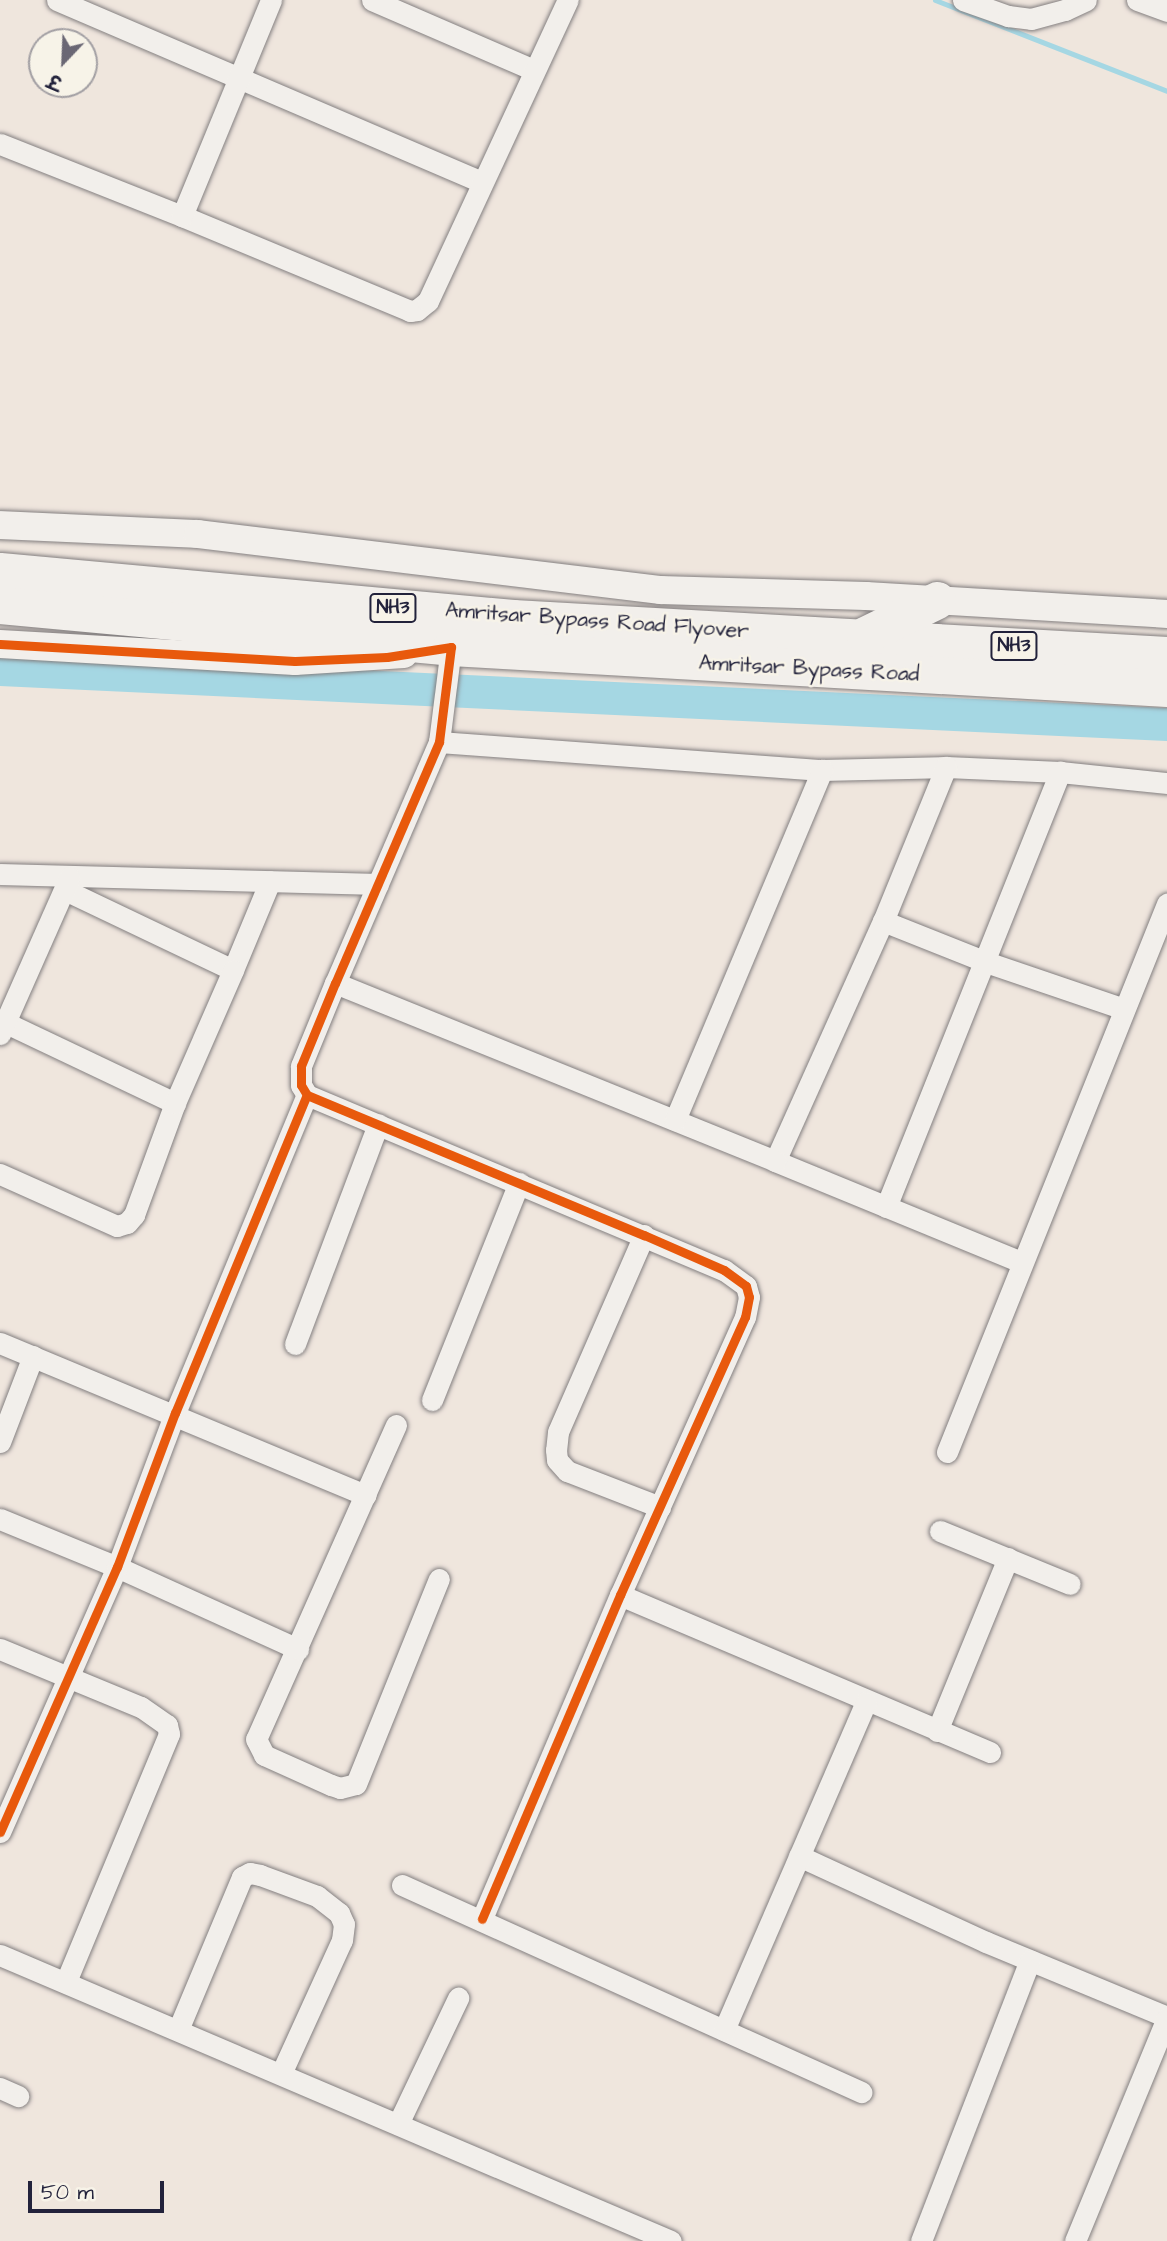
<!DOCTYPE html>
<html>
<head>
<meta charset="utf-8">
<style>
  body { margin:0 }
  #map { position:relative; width:1167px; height:2241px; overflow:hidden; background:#efe6dd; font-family:"Architects Daughter","Playpen Sans Deva",sans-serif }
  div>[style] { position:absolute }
  .stream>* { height:5px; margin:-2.5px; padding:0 2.5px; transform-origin:2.5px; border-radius:2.5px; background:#a5d7e3 }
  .river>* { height:33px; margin:-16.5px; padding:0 16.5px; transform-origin:16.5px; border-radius:16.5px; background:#a5d7e3 }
  .roads { filter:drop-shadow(0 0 2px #837f80) drop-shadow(0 0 2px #837f80) }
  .minor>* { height:21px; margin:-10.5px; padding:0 10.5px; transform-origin:10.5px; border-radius:10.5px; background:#f2efeb }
  .tertiary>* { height:28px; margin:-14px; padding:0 14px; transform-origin:14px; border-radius:14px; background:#f2efeb }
  .trunk>* { height:37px; margin:-18.5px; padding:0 18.5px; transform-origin:18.5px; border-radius:18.5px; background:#f2efeb }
  .cycleway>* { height:9px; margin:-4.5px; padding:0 4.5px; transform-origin:4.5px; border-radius:4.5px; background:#e8590c }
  span { translate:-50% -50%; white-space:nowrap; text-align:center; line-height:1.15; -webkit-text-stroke:5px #f7f3e8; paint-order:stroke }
  .shield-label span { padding:2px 5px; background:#f7f3e8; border:2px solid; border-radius:5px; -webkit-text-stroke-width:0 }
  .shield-label { font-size:19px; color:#22223b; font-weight:700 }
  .street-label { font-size:21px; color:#22223b }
  .north { position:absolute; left:28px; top:28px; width:70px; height:70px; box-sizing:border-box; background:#f7f3e8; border:2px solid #a29fa3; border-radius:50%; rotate:203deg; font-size:19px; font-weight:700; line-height:28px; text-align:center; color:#22223b }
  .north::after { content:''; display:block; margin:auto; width:24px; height:32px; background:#6a6774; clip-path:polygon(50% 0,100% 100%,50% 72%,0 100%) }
  .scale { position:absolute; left:28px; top:2181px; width:136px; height:32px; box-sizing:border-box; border:4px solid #22223b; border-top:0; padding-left:9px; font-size:21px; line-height:24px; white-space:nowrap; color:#22223b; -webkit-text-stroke:5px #f7f3e8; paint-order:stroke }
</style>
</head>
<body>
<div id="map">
  <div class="stream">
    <div style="left:935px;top:0;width:249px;rotate:21.4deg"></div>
  </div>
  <div class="river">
    <div style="left:0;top:669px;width:1168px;rotate:2.7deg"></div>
  </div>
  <div class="roads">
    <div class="minor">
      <div style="left:57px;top:0;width:462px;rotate:23.2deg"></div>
      <div style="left:372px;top:0;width:176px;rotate:23.4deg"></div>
      <div style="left:963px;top:0;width:48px;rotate:19.6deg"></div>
      <div style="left:1008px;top:16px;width:23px;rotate:7deg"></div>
      <div style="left:1031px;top:19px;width:35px;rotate:-15deg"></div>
      <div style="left:1065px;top:10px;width:23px;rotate:-25deg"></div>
      <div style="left:1137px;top:0;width:32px;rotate:20deg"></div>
      <div style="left:0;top:144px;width:196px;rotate:21.6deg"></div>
      <div style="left:182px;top:216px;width:247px;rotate:22.6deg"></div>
      <div style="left:410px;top:311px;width:7px;rotate:-8deg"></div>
      <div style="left:417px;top:310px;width:14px;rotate:-39deg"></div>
      <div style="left:428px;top:301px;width:332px;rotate:-65.1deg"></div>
      <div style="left:182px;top:216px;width:234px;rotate:-67.6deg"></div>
      <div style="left:451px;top:647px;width:96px;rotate:97.2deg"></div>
      <div style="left:439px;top:742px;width:262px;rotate:113.3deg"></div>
      <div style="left:335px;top:983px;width:90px;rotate:112.3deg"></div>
      <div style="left:301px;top:1066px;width:19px;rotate:90deg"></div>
      <div style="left:301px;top:1085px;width:12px;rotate:59deg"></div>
      <div style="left:307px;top:1095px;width:452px;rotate:22.8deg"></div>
      <div style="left:724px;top:1270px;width:27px;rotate:36deg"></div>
      <div style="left:746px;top:1286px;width:11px;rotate:75deg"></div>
      <div style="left:749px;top:1297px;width:20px;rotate:101deg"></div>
      <div style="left:745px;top:1317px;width:305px;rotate:114.2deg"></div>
      <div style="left:620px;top:1595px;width:352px;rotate:113.1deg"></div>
      <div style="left:439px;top:742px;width:384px;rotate:4.2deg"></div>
      <div style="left:822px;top:770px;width:124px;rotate:-1.4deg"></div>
      <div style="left:946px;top:767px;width:114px;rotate:2.5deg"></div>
      <div style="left:1060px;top:772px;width:108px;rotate:5.9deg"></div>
      <div style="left:946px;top:767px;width:166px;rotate:112.2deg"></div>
      <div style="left:883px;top:921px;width:263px;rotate:114.2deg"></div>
      <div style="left:775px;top:1161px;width:266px;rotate:22.3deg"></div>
      <div style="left:0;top:874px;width:378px;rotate:1.5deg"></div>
      <div style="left:65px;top:890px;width:186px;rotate:25.5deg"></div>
      <div style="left:233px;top:970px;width:96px;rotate:-67.4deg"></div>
      <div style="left:883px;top:921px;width:111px;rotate:21.7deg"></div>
      <div style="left:986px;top:962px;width:146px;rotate:18.8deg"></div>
      <div style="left:335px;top:983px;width:475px;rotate:22deg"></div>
      <div style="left:0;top:1020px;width:194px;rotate:25.4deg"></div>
      <div style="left:0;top:1034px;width:171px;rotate:-66.1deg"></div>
      <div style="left:675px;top:1120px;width:380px;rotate:-67.2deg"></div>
      <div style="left:0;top:1174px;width:128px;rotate:24deg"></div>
      <div style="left:117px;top:1226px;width:10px;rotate:-17deg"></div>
      <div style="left:127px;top:1223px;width:11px;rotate:-49deg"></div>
      <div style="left:134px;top:1215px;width:119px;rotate:-69.9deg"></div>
      <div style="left:175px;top:1103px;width:145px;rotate:-66.4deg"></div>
      <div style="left:886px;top:1207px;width:469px;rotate:-68.2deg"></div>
      <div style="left:644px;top:1235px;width:215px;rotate:113.6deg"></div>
      <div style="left:558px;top:1432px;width:18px;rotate:96deg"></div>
      <div style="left:556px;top:1450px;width:10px;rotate:84deg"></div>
      <div style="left:557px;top:1460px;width:15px;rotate:48deg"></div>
      <div style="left:567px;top:1471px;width:100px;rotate:21.2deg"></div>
      <div style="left:0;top:1343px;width:396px;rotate:22.6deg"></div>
      <div style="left:295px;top:1344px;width:235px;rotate:-69.3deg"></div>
      <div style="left:432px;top:1400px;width:234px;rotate:-68.2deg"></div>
      <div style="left:396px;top:1425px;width:344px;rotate:114deg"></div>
      <div style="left:256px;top:1739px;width:18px;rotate:63deg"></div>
      <div style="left:264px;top:1755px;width:73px;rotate:24.1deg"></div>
      <div style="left:331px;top:1785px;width:9px;rotate:18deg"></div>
      <div style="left:340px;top:1788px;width:16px;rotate:-14deg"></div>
      <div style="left:356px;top:1784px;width:221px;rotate:-68deg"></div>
      <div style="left:0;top:1442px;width:92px;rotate:-69deg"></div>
      <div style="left:947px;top:1452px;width:591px;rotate:-68.13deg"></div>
      <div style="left:0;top:1519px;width:126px;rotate:22.3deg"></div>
      <div style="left:117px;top:1567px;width:199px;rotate:24.4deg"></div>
      <div style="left:940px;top:1531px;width:140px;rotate:22.2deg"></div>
      <div style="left:620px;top:1595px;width:402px;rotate:23deg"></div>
      <div style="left:0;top:1649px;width:152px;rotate:22.4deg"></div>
      <div style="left:141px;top:1707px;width:32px;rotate:35deg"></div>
      <div style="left:167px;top:1725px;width:9px;rotate:77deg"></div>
      <div style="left:169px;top:1734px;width:269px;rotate:112.6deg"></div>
      <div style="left:937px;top:1731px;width:187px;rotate:-67.7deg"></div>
      <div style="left:0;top:1832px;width:290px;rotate:-66.2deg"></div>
      <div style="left:117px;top:1567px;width:165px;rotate:-69.4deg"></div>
      <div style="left:175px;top:1413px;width:344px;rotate:-67.5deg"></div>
      <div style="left:799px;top:1856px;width:206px;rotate:24.7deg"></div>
      <div style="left:986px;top:1942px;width:196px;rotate:22.5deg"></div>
      <div style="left:402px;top:1885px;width:504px;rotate:24.27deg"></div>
      <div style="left:0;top:1955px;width:729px;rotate:23.09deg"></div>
      <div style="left:178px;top:2030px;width:166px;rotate:-67.3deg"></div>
      <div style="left:242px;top:1877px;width:9px;rotate:-27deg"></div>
      <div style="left:250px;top:1873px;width:10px;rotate:11deg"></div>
      <div style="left:260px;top:1875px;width:61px;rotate:20.2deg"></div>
      <div style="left:317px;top:1896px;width:28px;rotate:38deg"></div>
      <div style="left:339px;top:1913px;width:12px;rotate:66deg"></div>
      <div style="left:344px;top:1924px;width:16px;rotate:97deg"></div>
      <div style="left:342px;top:1940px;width:147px;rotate:114.5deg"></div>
      <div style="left:724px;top:2030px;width:357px;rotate:-66.6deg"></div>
      <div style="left:0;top:2088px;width:20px;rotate:24deg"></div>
      <div style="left:398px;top:2124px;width:140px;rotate:-64.5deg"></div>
      <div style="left:921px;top:2241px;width:301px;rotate:-68.8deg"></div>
      <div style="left:1075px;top:2241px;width:241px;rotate:-67.6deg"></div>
    </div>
    <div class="tertiary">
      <div style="left:0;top:525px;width:198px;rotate:2.6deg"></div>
      <div style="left:198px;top:534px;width:465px;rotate:6.9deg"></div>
      <div style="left:660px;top:590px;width:206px;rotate:1.7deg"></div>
      <div style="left:866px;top:596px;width:302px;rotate:3.4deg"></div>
      <div style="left:0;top:644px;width:295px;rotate:3.3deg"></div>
      <div style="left:295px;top:661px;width:109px;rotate:-3.7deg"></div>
    </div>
    <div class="trunk">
      <div style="left:0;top:571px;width:515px;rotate:5.23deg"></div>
      <div style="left:513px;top:618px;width:655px;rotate:3.24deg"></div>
      <div style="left:0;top:605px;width:453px;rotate:5.3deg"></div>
      <div style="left:451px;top:647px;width:717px;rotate:3.28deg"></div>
      <div style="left:865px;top:635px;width:80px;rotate:-25.9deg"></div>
    </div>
  </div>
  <div class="cycleway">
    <div style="left:0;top:644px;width:295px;rotate:3.3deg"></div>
    <div style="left:295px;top:661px;width:92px;rotate:-2.5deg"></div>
    <div style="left:387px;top:657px;width:65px;rotate:-8.9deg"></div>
    <div style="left:451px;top:647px;width:96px;rotate:97.2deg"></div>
    <div style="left:439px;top:742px;width:262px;rotate:113.3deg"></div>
    <div style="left:335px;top:983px;width:90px;rotate:112.3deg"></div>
    <div style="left:301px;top:1066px;width:19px;rotate:90deg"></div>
    <div style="left:301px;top:1085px;width:12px;rotate:59deg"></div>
    <div style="left:307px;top:1095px;width:365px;rotate:22.6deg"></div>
    <div style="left:644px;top:1235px;width:87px;rotate:23.6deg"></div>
    <div style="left:724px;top:1270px;width:27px;rotate:36deg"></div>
    <div style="left:746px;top:1286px;width:11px;rotate:75deg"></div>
    <div style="left:749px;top:1297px;width:20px;rotate:101deg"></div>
    <div style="left:745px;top:1317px;width:305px;rotate:114.2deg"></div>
    <div style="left:620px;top:1595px;width:352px;rotate:113.1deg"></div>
    <div style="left:0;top:1832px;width:290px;rotate:-66.2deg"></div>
    <div style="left:117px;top:1567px;width:165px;rotate:-69.4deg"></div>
    <div style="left:175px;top:1413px;width:344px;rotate:-67.5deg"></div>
  </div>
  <div class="shield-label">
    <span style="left:393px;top:608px">NH3</span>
    <span style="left:1014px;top:646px">NH3</span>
  </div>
  <div class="street-label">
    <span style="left:597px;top:621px;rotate:4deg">Amritsar Bypass Road Flyover</span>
    <span style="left:809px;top:669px;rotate:3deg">Amritsar Bypass Road</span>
  </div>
  <div class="north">उ</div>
  <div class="scale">50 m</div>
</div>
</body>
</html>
